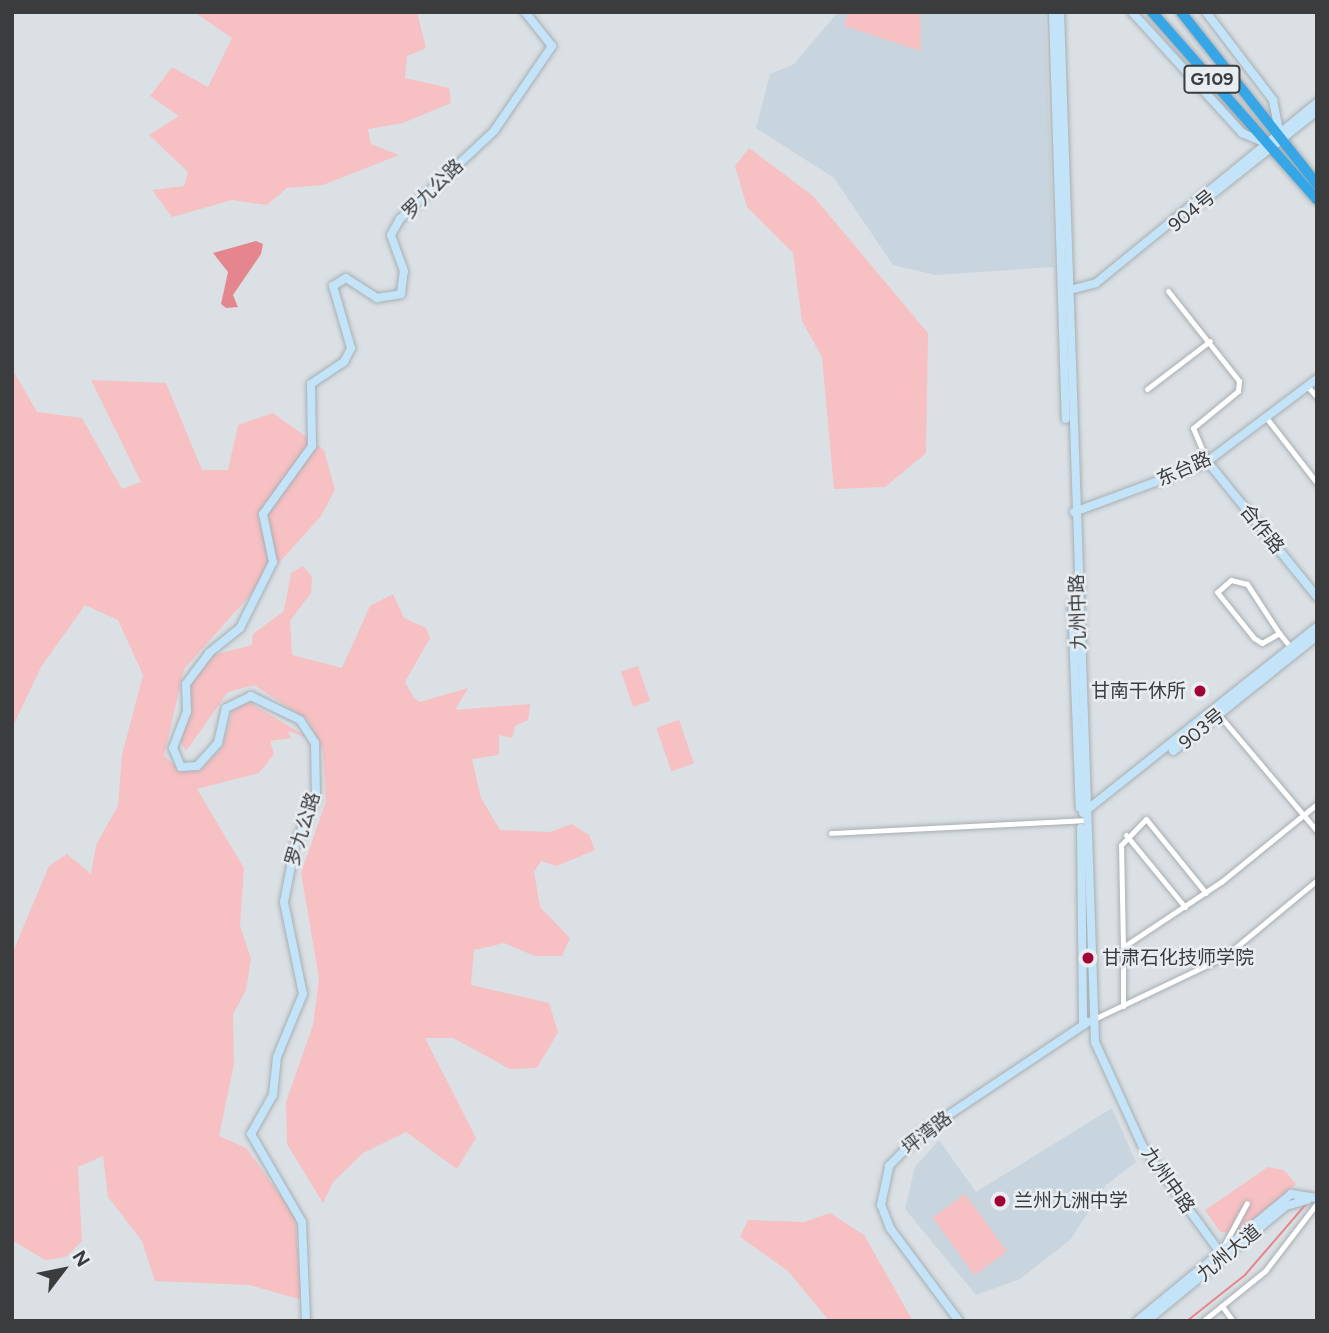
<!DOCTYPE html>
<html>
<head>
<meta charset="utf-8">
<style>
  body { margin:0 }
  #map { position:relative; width:1329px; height:1333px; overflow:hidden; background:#dae0e4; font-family:Figtree,"Noto Sans SC",sans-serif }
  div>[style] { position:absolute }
  .built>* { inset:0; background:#c9d5de }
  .green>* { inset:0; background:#f7c0c3; transform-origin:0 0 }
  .water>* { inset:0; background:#e5858e }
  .stream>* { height:2px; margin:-1px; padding:0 1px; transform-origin:1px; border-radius:1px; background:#e5858e }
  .roads { filter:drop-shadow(0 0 2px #a8aeb1) drop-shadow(0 0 2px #a8aeb1) }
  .street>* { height:5px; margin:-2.5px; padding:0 2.5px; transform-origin:2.5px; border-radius:2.5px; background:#fff }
  .secondary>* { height:8px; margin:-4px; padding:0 4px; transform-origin:4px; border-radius:4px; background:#c3e4f8 }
  .highway>* { height:10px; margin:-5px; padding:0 5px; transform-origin:5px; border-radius:5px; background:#37a6e6 }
  .dots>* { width:19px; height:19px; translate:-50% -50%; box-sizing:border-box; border:4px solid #e7edf1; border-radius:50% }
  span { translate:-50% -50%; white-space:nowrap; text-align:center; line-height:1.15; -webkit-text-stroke:5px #e7edf1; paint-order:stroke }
  .shield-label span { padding:2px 5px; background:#e7edf1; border:2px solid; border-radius:5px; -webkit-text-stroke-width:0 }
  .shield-label { font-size:18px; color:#3a3c3e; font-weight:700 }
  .street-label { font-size:19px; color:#3a3c3e }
  .poi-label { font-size:19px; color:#3a3c3e }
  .right { translate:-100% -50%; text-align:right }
  .left { translate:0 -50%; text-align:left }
  .frame { position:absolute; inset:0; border:14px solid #3a3c3e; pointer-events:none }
  .north { position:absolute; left:28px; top:1235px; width:70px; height:70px; -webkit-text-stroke:5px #e7edf1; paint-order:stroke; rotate:58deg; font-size:19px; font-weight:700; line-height:28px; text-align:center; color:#3a3c3e }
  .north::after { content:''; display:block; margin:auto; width:24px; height:32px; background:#3a3c3e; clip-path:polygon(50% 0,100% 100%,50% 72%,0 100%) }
</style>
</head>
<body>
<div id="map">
  <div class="built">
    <div style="clip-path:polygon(838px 12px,1045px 12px,1054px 267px,936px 275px,893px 265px,834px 178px,756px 128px,770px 74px,794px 64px)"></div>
    <div style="clip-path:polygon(1112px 1108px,1136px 1162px,1106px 1185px,1070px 1240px,1020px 1279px,976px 1295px,905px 1209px,915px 1167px,939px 1140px,976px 1192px)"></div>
  </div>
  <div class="green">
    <div style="clip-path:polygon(194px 12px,417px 12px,426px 48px,407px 56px,405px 78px,449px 88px,451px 103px,403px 123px,368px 129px,371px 144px,399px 155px,323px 185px,287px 188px,267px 205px,232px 200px,172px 217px,152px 190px,184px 186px,188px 172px,149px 135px,179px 116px,150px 96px,172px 67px,208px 87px,232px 38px)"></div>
    <div style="clip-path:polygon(848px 12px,920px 12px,921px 51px,844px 26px)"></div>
    <div style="clip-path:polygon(749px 148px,813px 196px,928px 333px,926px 453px,885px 487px,834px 489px,822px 357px,802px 321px,793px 253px,747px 207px,735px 166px)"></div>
    <div style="clip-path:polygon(12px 369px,37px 412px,82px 418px,122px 489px,141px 482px,91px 380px,166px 383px,202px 470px,228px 470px,238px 425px,273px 413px,324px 450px,335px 490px,321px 516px,184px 669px,164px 756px,181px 771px,200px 770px,222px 748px,233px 710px,247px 701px,309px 738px,288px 731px,291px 738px,270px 741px,274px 754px,259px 773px,197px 789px,244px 868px,240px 926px,251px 959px,246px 990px,233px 1014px,234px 1064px,219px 1136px,246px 1148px,295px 1215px,302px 1300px,250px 1285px,155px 1281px,142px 1241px,108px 1197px,103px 1156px,78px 1167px,82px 1241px,66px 1257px,45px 1260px,12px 1240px,12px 954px,49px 866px,67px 854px,91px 874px,96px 845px,118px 806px,122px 755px,143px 675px,118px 620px,85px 605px,41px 667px,12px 728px)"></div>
    <div style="clip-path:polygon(303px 566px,312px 577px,311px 593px,290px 621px,292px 655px,342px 668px,370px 606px,393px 594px,404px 618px,426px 628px,430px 638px,405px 682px,414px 698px,420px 702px,468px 688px,455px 710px,530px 704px,528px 720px,515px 726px,512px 738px,499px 735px,499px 755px,472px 759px,481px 798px,500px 830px,550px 832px,572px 824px,589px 835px,595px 850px,557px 866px,541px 861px,534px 872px,540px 907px,570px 938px,562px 956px,535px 956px,504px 943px,474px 950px,471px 985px,549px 1003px,558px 1032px,537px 1068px,510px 1069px,453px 1038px,425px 1038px,476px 1138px,457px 1169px,406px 1132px,363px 1153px,333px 1182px,323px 1203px,287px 1144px,286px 1102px,313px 1025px,319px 978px,301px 873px,326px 801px,323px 751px,308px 720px,254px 685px,228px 692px,186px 751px,180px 740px,188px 685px,210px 656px,252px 645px,253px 634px,284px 611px,291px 573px)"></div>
    <div style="left:638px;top:666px;width:37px;height:18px;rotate:71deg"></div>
    <div style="left:679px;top:720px;width:46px;height:24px;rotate:71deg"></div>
    <div style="clip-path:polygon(1268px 1167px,1284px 1170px,1296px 1184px,1241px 1233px,1220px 1232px,1205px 1210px)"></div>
    <div style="left:965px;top:1194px;width:71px;height:40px;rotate:54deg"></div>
    <div style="clip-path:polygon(830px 1213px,864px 1235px,913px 1321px,829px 1321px,788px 1271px,740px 1237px,748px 1220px,804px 1222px)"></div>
  </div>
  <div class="water">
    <div style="clip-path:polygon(256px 241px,263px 244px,261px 254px,233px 295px,238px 307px,226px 308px,221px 304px,228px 272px,213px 253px)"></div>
  </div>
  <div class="stream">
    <div style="left:1187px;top:1321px;width:74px;rotate:-38.4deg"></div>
    <div style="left:1245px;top:1275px;width:95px;rotate:-49.3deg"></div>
  </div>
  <div class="roads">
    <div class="street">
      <div style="left:1168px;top:291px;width:115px;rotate:51.7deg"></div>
      <div style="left:1239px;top:381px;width:10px;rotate:96deg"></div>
      <div style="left:1238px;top:391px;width:58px;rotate:140.6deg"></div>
      <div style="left:1193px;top:428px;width:36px;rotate:67deg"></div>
      <div style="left:1308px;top:387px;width:13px;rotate:48deg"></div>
      <div style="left:1147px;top:389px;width:79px;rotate:-37.3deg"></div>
      <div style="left:1268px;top:420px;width:80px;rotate:52.1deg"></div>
      <div style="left:1279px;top:633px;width:59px;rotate:-123.1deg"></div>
      <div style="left:1247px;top:584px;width:16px;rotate:-166deg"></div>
      <div style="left:1231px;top:580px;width:18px;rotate:139deg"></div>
      <div style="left:1217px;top:592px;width:59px;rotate:51.2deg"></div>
      <div style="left:1254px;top:638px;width:9px;rotate:32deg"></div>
      <div style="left:1262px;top:643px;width:20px;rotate:-30deg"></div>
      <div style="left:1279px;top:633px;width:19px;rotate:51deg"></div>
      <div style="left:1219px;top:715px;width:152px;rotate:49.8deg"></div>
      <div style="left:831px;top:833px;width:255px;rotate:-2.9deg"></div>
      <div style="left:1126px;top:835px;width:93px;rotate:50.7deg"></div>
      <div style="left:1123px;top:947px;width:102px;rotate:-91.1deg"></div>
      <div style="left:1121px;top:845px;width:36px;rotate:-46deg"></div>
      <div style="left:1146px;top:819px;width:95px;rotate:51deg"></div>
      <div style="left:1123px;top:1006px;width:59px;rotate:-90deg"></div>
      <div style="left:1123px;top:947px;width:118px;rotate:-33.6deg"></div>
      <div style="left:1221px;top:882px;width:124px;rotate:-39.1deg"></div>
      <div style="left:1094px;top:1019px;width:144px;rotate:-25.5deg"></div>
      <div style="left:1224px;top:957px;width:121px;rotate:-39.6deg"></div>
      <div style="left:1222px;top:1249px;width:52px;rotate:-61.5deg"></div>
      <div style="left:1222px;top:1306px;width:19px;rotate:54deg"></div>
      <div style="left:1203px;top:1321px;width:80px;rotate:-38.9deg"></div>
      <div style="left:1265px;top:1271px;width:86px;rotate:-52.6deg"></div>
    </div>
    <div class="secondary">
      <div style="left:1053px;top:12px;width:407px;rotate:88.2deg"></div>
      <div style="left:1060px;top:12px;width:1031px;rotate:88.05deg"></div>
      <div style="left:1095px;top:1042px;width:113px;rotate:65.5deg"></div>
      <div style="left:1142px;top:1145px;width:140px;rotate:54deg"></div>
      <div style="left:1132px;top:12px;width:164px;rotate:47.7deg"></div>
      <div style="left:1242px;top:133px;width:26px;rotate:23deg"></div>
      <div style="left:1206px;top:12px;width:111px;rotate:52.7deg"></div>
      <div style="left:1273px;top:100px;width:38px;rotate:79deg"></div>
      <div style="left:1201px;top:203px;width:148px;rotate:-38.4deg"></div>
      <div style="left:1070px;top:290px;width:27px;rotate:-15deg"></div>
      <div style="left:1096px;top:283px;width:285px;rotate:-39.2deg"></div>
      <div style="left:1207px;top:461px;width:175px;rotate:51deg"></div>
      <div style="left:1074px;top:512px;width:139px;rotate:-20.3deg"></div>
      <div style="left:1204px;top:464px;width:141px;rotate:-37deg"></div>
      <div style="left:1072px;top:604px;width:204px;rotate:87.8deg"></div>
      <div style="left:1173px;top:751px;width:184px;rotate:-38.6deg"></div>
      <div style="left:1083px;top:813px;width:299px;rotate:-38.5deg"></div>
      <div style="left:1081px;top:828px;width:196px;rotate:89.4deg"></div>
      <div style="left:306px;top:1321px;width:99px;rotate:-92.3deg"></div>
      <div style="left:302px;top:1222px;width:102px;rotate:-120.1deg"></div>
      <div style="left:251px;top:1134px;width:45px;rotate:-60.6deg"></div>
      <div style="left:273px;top:1095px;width:38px;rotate:-84deg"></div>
      <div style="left:277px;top:1057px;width:68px;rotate:-67.6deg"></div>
      <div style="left:303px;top:994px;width:94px;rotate:-101.7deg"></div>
      <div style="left:284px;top:902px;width:62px;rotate:-78.9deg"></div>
      <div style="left:296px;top:841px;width:47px;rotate:-65.1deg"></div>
      <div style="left:316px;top:798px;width:55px;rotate:-91deg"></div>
      <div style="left:315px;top:743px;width:27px;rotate:-123deg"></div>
      <div style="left:300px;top:720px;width:55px;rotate:-153.9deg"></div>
      <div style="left:251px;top:696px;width:28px;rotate:154deg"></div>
      <div style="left:226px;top:708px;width:36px;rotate:103deg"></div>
      <div style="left:218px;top:743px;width:31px;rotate:132deg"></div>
      <div style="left:197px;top:766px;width:16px;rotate:176deg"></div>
      <div style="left:181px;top:767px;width:21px;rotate:-113deg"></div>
      <div style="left:173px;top:748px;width:39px;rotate:-69deg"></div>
      <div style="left:187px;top:712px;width:28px;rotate:-92deg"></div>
      <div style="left:186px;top:684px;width:39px;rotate:-53deg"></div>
      <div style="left:209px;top:653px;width:40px;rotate:-39deg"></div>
      <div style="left:240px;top:628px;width:74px;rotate:-63.4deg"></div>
      <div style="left:273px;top:562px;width:49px;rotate:-101.8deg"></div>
      <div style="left:263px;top:514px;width:84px;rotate:-54.2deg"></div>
      <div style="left:312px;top:446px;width:62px;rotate:-90.9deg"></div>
      <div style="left:311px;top:384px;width:40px;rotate:-34deg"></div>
      <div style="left:344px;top:362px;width:16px;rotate:-63deg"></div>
      <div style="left:351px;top:348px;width:65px;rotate:-106.2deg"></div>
      <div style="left:333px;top:286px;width:15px;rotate:-32deg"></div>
      <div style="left:346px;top:278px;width:37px;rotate:33deg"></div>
      <div style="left:377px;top:298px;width:24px;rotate:-9deg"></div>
      <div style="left:401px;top:294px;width:23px;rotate:-83deg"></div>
      <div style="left:404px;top:271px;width:38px;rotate:-110deg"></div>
      <div style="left:391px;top:235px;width:18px;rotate:-61deg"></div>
      <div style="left:400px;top:219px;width:129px;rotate:-43.1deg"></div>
      <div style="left:494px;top:131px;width:103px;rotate:-55.7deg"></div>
      <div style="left:552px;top:46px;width:43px;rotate:-128.5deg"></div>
      <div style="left:959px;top:1321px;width:116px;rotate:-126.6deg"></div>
      <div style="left:890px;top:1228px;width:25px;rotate:-111deg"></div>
      <div style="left:881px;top:1205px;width:40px;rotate:-78deg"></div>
      <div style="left:889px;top:1166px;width:45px;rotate:-45.9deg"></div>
      <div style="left:920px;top:1134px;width:202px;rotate:-33.7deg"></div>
      <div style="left:1137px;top:1321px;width:200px;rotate:-39.5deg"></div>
      <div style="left:1291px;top:1194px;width:26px;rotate:9deg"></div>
      <div style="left:1147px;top:1321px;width:180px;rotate:-39.6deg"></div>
      <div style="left:1286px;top:1206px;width:22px;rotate:-16deg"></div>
    </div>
    <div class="highway">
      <div style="left:1152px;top:12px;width:250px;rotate:48.7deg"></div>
      <div style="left:1181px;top:12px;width:219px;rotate:51.7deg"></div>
    </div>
  </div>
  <div class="dots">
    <div style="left:1200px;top:691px;background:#a10135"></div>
    <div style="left:1088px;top:958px;background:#a10135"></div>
    <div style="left:1000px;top:1201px;background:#a10135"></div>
  </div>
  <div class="shield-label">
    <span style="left:1212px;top:79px">G109</span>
  </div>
  <div class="street-label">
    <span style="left:433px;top:189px;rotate:-44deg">罗九公路</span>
    <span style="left:1192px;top:211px;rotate:-39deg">904号</span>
    <span style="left:1184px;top:469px;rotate:-24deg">东台路</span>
    <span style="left:1262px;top:529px;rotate:51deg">合作路</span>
    <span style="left:1078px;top:612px;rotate:-92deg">九州中路</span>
    <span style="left:1202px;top:729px;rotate:-39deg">903号</span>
    <span style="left:303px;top:829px;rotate:-73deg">罗九公路</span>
    <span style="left:927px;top:1133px;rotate:-38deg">坪湾路</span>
    <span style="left:1168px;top:1180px;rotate:55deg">九州中路</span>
    <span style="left:1229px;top:1253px;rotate:-40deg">九州大道</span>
  </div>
  <div class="poi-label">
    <span class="right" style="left:1186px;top:691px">甘南干休所</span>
    <span class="left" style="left:1102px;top:958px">甘肃石化技师学院</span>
    <span class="left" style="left:1014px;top:1201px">兰州九洲中学</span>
  </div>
  <div class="frame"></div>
  <div class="north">N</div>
</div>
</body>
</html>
